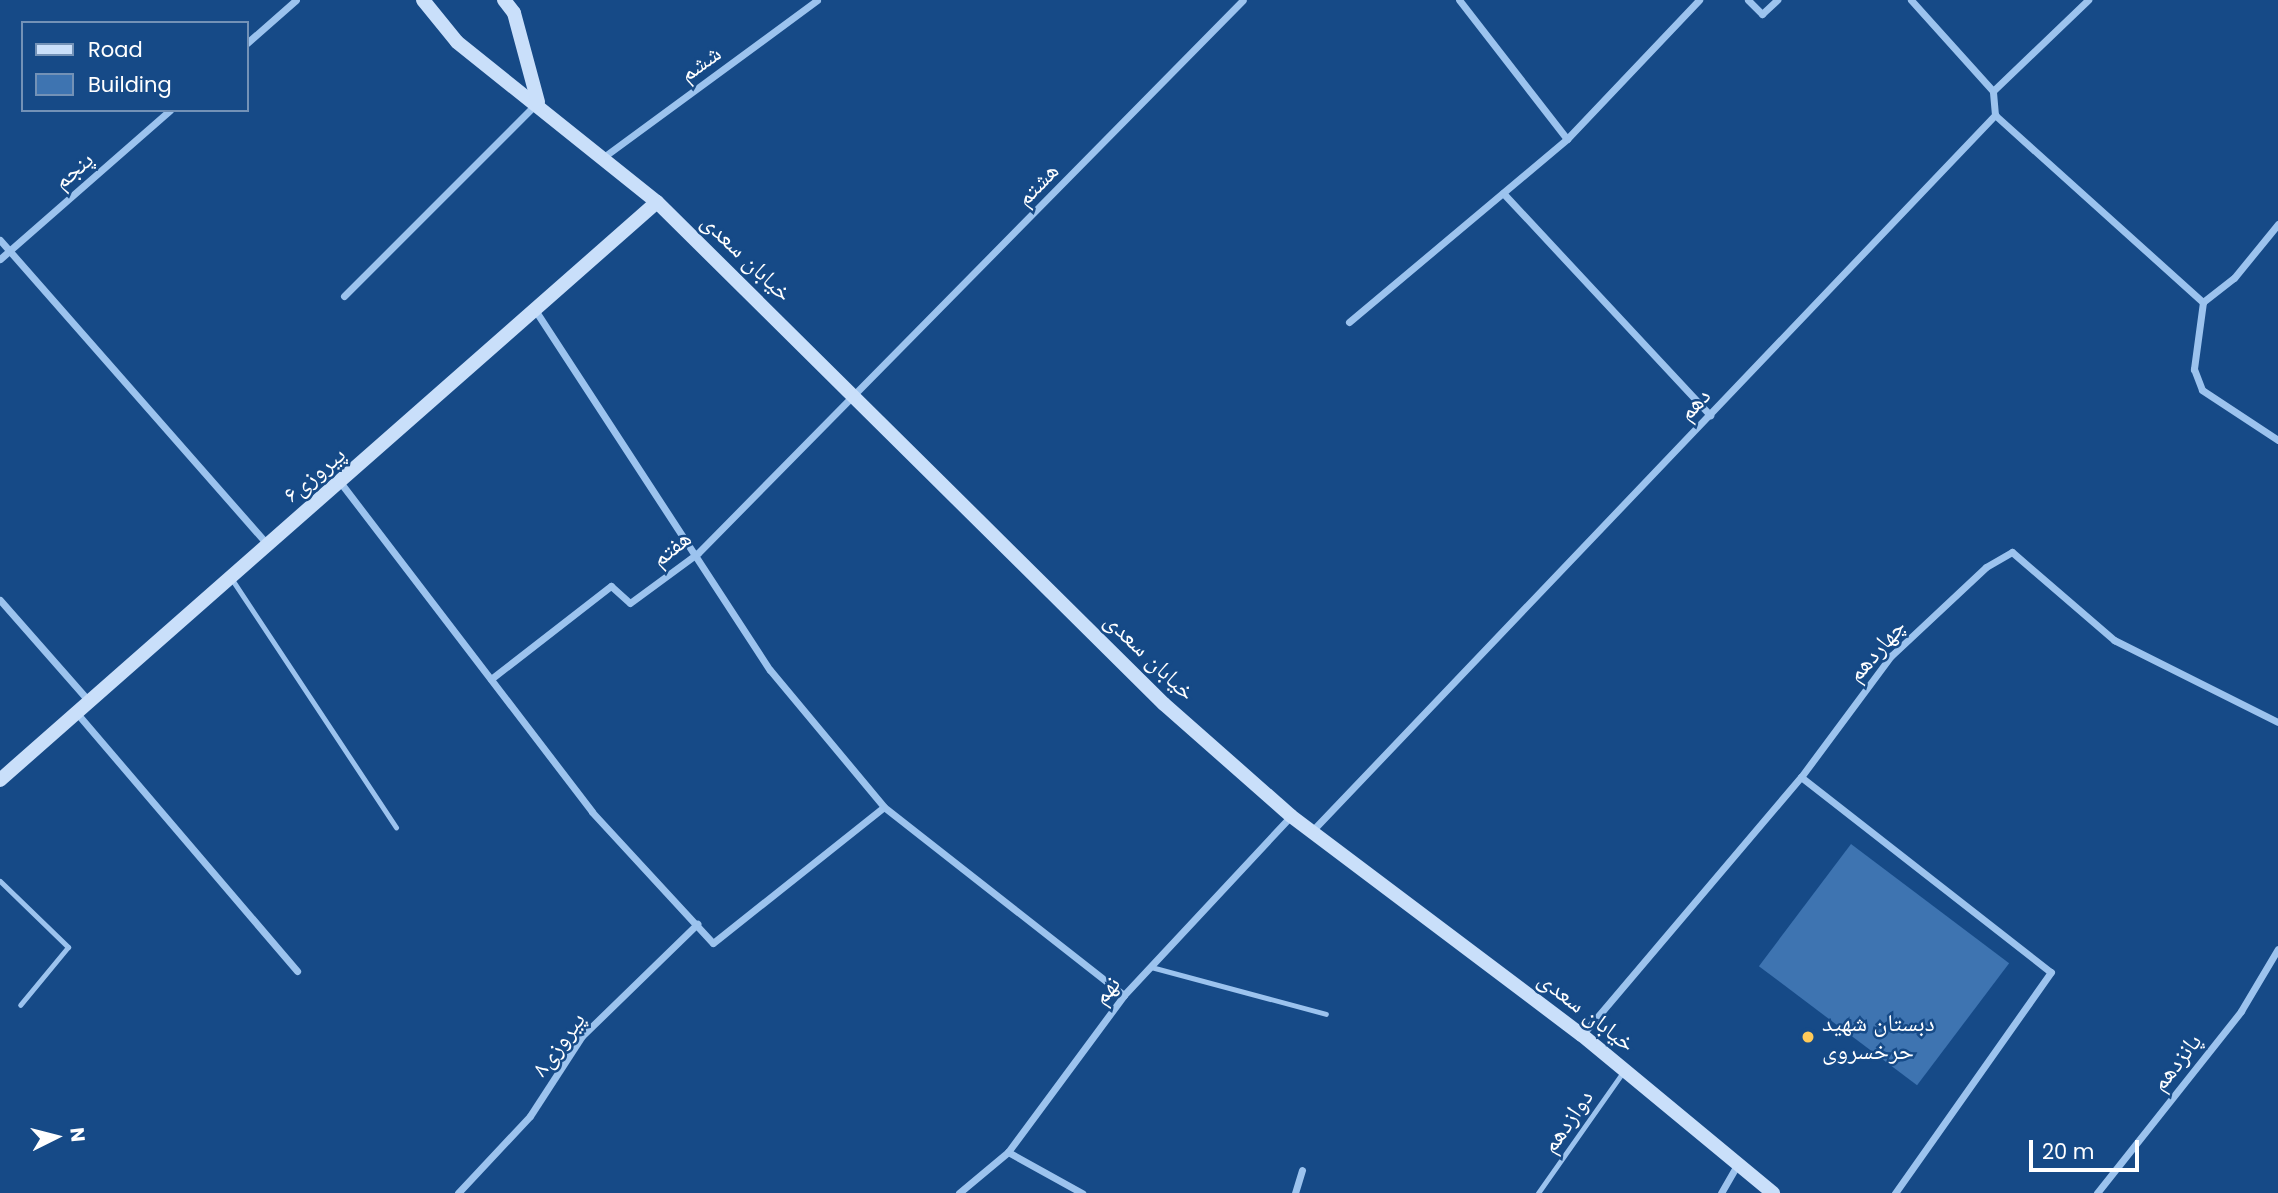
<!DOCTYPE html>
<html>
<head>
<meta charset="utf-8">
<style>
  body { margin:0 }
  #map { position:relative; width:2278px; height:1193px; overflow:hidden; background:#164a87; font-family:Poppins,"Noto Naskh Arabic",sans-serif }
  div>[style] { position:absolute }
  .building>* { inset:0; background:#3e74b1; transform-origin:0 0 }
  .lane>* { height:5px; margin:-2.5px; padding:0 2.5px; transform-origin:2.5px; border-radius:2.5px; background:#9cc3ee }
  .street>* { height:7px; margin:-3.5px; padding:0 3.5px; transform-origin:3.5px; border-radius:3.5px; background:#9cc3ee }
  .secondary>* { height:14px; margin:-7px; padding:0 7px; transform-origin:7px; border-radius:7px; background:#c9dffa }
  .dots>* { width:19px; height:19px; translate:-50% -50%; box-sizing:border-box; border:4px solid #164a87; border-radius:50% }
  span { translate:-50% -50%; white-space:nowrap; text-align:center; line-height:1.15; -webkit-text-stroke:5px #164a87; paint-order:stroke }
  .street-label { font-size:24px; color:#fff }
  .poi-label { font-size:24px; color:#fff }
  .left { translate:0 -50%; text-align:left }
  .legend { position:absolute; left:21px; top:21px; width:228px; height:91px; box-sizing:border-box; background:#164a87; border:2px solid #7392b7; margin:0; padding:9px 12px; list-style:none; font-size:21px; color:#fff }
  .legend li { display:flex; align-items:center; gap:14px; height:35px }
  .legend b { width:35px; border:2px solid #7392b7 }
  .north { position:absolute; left:21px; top:1102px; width:70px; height:70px; -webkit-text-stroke:5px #164a87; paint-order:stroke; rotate:84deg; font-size:19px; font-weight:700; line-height:28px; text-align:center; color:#fff }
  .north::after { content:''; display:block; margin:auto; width:24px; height:32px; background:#fff; clip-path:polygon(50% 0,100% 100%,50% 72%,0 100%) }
  .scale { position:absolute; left:2029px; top:1140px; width:110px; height:32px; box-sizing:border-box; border:4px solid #fff; border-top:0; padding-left:9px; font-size:21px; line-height:24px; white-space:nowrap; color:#fff; -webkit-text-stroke:5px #164a87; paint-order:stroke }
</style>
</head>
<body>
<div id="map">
  <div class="building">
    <div style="left:1851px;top:844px;width:198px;height:153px;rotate:37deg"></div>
  </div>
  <div class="lane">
    <div style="left:231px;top:578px;width:299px;rotate:56.5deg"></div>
    <div style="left:0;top:881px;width:95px;rotate:44.1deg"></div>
    <div style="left:68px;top:947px;width:75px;rotate:129.6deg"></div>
    <div style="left:1151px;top:967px;width:181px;rotate:15deg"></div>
    <div style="left:1538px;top:1193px;width:148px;rotate:-54.9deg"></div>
  </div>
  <div class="street">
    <div style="left:1748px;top:0;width:20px;rotate:45deg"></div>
    <div style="left:1762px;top:14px;width:21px;rotate:-43deg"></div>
    <div style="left:1911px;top:0;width:122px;rotate:48deg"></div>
    <div style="left:247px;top:43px;width:65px;rotate:-41.3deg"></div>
    <div style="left:1995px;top:115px;width:280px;rotate:42deg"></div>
    <div style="left:2203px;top:302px;width:68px;rotate:97.7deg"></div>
    <div style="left:2194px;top:369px;width:22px;rotate:69deg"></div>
    <div style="left:2202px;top:390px;width:91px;rotate:33.3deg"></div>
    <div style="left:1567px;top:139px;width:192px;rotate:-46.5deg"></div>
    <div style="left:605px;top:156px;width:263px;rotate:-36.3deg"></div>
    <div style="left:1503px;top:193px;width:304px;rotate:47deg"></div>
    <div style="left:0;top:240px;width:405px;rotate:48.7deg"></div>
    <div style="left:0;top:259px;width:226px;rotate:-41.2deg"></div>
    <div style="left:344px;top:296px;width:270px;rotate:-45deg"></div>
    <div style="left:2203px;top:302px;width:39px;rotate:-38deg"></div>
    <div style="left:2234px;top:278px;width:70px;rotate:-50.8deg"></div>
    <div style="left:537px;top:313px;width:426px;rotate:56.9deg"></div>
    <div style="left:770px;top:670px;width:178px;rotate:50.2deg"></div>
    <div style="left:884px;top:807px;width:305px;rotate:38.1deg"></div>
    <div style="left:1349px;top:322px;width:285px;rotate:-40deg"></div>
    <div style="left:1567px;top:139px;width:176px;rotate:-127.8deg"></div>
    <div style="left:340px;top:482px;width:415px;rotate:52.6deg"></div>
    <div style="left:592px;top:812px;width:178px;rotate:47.3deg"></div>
    <div style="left:713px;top:943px;width:218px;rotate:-38.5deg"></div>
    <div style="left:0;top:600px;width:132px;rotate:48.7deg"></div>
    <div style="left:491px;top:679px;width:152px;rotate:-37.8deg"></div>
    <div style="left:611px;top:586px;width:25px;rotate:42deg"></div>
    <div style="left:630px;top:603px;width:84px;rotate:-36.3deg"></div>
    <div style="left:698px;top:553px;width:776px;rotate:-45.42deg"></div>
    <div style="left:75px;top:711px;width:342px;rotate:49.5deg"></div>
    <div style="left:1801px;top:777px;width:317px;rotate:38deg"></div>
    <div style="left:2051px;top:972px;width:271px;rotate:125.2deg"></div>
    <div style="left:1312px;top:831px;width:990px;rotate:-46.35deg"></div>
    <div style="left:1995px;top:115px;width:24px;rotate:-95deg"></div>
    <div style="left:1993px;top:91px;width:132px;rotate:-43.8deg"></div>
    <div style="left:1582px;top:1035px;width:338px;rotate:-49.7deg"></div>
    <div style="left:1801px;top:777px;width:151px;rotate:-53.4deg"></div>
    <div style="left:1891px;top:656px;width:130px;rotate:-43.1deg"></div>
    <div style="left:1986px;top:567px;width:30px;rotate:-30deg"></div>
    <div style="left:2012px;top:552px;width:135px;rotate:40.8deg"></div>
    <div style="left:2114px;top:640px;width:183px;rotate:26.6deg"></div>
    <div style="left:1008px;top:1152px;width:85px;rotate:29deg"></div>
    <div style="left:458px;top:1193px;width:105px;rotate:-46.9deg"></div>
    <div style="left:530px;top:1116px;width:95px;rotate:-57deg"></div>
    <div style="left:582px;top:1036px;width:161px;rotate:-44.2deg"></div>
    <div style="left:959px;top:1193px;width:64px;rotate:-39.9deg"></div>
    <div style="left:1008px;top:1152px;width:195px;rotate:-53.5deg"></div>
    <div style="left:1124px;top:995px;width:245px;rotate:-47deg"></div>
    <div style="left:1295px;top:1193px;width:24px;rotate:-73deg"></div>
    <div style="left:1721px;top:1193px;width:34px;rotate:-60deg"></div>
    <div style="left:2097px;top:1193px;width:232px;rotate:-51.6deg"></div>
    <div style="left:2241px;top:1011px;width:72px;rotate:-59.2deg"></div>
  </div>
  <div class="secondary">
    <div style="left:423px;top:0;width:54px;rotate:51deg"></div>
    <div style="left:457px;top:42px;width:256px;rotate:38.7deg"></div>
    <div style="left:657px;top:202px;width:713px;rotate:44.72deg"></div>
    <div style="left:1164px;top:704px;width:169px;rotate:41.4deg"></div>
    <div style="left:1291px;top:816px;width:364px;rotate:37deg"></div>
    <div style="left:1582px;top:1035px;width:248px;rotate:39.6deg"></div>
    <div style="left:504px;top:0;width:16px;rotate:52deg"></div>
    <div style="left:514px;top:13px;width:92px;rotate:74.9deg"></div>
    <div style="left:0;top:780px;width:875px;rotate:-41.34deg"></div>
  </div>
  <div class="dots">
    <div style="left:1808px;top:1037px;background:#ffca59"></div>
  </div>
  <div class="street-label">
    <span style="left:700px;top:63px;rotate:-36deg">ششم</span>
    <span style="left:73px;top:170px;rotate:-41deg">پنجم</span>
    <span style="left:1037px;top:184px;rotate:-46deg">هشتم</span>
    <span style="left:747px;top:257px;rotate:44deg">خیابان سعدی</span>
    <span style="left:1694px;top:404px;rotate:-47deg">دهم</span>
    <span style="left:314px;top:474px;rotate:-40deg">پیروزی۶</span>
    <span style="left:671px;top:548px;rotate:-38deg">هفتم</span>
    <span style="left:1876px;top:650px;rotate:-49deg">چهاردهم</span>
    <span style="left:1150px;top:656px;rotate:44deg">خیابان سعدی</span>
    <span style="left:1106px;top:990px;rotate:-51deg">نهم</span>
    <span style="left:1587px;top:1011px;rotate:38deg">خیابان سعدی</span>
    <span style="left:558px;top:1044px;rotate:-54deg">پیروزی۸</span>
    <span style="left:2176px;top:1062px;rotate:-52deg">پانزدهم</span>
    <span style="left:1567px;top:1121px;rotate:-55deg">دوازدهم</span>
  </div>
  <div class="poi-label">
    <span class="left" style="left:1822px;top:1037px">دبستان شهید<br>حرخسروی</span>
  </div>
  <ul class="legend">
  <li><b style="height:9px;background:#c9dffa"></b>Road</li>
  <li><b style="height:19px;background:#3e74b1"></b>Building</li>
  </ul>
  <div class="north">N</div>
  <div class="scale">20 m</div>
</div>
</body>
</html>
